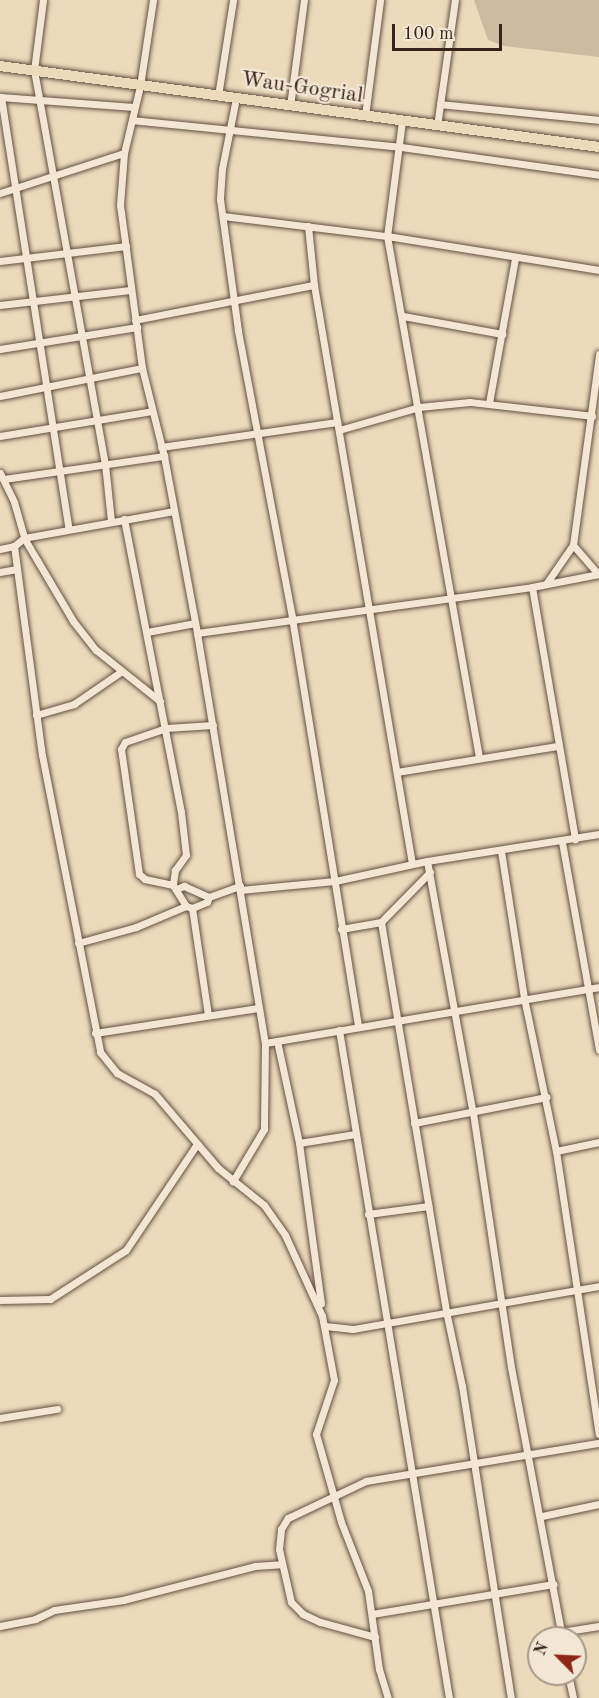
<!DOCTYPE html>
<html>
<head>
<meta charset="utf-8">
<style>
  body { margin:0 }
  #map { position:relative; width:599px; height:1698px; overflow:hidden; background:#ecdabb; font-family:"Old Standard TT",serif }
  div>[style] { position:absolute }
  .green>* { inset:0; background:#cdbba0 }
  .roads { filter:drop-shadow(0 0 2px #645142) drop-shadow(0 0 2px #645142) }
  .minor>* { height:7px; margin:-3.5px; padding:0 3.5px; transform-origin:3.5px; border-radius:3.5px; background:#f3e7d3 }
  .primary>* { height:10px; margin:-5px; padding:0 5px; transform-origin:5px; border-radius:5px; background:#ecdabb }
  span { translate:-50% -50%; white-space:nowrap; text-align:center; line-height:1.15; -webkit-text-stroke:4.5px #f3e7d3; paint-order:stroke }
  .street-label { font-size:22px; color:#37231a }
  .north { position:absolute; left:527px; top:1626px; width:60px; height:60px; box-sizing:border-box; background:#f3e7d3; border:2px solid #a89989; border-radius:50%; rotate:294deg; font-size:16px; font-weight:700; line-height:24px; text-align:center; color:#37231a }
  .north::after { content:''; display:block; margin:auto; width:21px; height:27px; background:#8f2418; clip-path:polygon(50% 0,100% 100%,50% 72%,0 100%) }
  .scale { position:absolute; left:392px; top:24px; width:110px; height:27px; box-sizing:border-box; border:3px solid #37231a; border-top:0; padding-left:8px; font-size:18px; line-height:21px; white-space:nowrap; color:#37231a; -webkit-text-stroke:4px #f3e7d3; paint-order:stroke }
</style>
</head>
<body>
<div id="map">
  <div class="green">
    <div style="clip-path:polygon(474px 0,599px 0,599px 57px,504px 46px,488px 40px)"></div>
  </div>
  <div class="roads">
    <div class="minor">
      <div style="left:43px;top:0;width:71px;rotate:97.3deg"></div>
      <div style="left:34px;top:70px;width:400px;rotate:79.8deg"></div>
      <div style="left:105px;top:464px;width:57px;rotate:84deg"></div>
      <div style="left:153px;top:0;width:87px;rotate:98.6deg"></div>
      <div style="left:140px;top:86px;width:69px;rotate:103.4deg"></div>
      <div style="left:124px;top:153px;width:52px;rotate:94.4deg"></div>
      <div style="left:120px;top:205px;width:164px;rotate:82.3deg"></div>
      <div style="left:142px;top:368px;width:91px;rotate:76deg"></div>
      <div style="left:164px;top:456px;width:180px;rotate:79.4deg"></div>
      <div style="left:197px;top:633px;width:416px;rotate:80.6deg"></div>
      <div style="left:265px;top:1043px;width:86px;rotate:90.7deg"></div>
      <div style="left:264px;top:1129px;width:61px;rotate:120.8deg"></div>
      <div style="left:218px;top:96px;width:97px;rotate:-81.1deg"></div>
      <div style="left:0;top:97px;width:134px;rotate:4.3deg"></div>
      <div style="left:1px;top:97px;width:437px;rotate:81.1deg"></div>
      <div style="left:236px;top:98px;width:72px;rotate:101.2deg"></div>
      <div style="left:222px;top:169px;width:30px;rotate:94deg"></div>
      <div style="left:220px;top:199px;width:133px;rotate:82.2deg"></div>
      <div style="left:238px;top:331px;width:292px;rotate:79.3deg"></div>
      <div style="left:292px;top:618px;width:414px;rotate:80.8deg"></div>
      <div style="left:440px;top:104px;width:160px;rotate:5.7deg"></div>
      <div style="left:290px;top:106px;width:107px;rotate:-82.5deg"></div>
      <div style="left:365px;top:116px;width:117px;rotate:-82.6deg"></div>
      <div style="left:132px;top:120px;width:270px;rotate:5.7deg"></div>
      <div style="left:401px;top:147px;width:200px;rotate:8deg"></div>
      <div style="left:402px;top:121px;width:116px;rotate:97.4deg"></div>
      <div style="left:387px;top:236px;width:529px;rotate:79.99deg"></div>
      <div style="left:437px;top:126px;width:127px;rotate:-81.9deg"></div>
      <div style="left:0;top:193px;width:130px;rotate:-17.9deg"></div>
      <div style="left:223px;top:216px;width:165px;rotate:7deg"></div>
      <div style="left:387px;top:236px;width:215px;rotate:9.1deg"></div>
      <div style="left:308px;top:226px;width:59px;rotate:84.2deg"></div>
      <div style="left:314px;top:285px;width:587px;rotate:80.39deg"></div>
      <div style="left:0;top:261px;width:127px;rotate:-6.8deg"></div>
      <div style="left:0;top:305px;width:131px;rotate:-6.6deg"></div>
      <div style="left:403px;top:316px;width:101px;rotate:10.3deg"></div>
      <div style="left:135px;top:320px;width:182px;rotate:-11.1deg"></div>
      <div style="left:0;top:349px;width:139px;rotate:-9.1deg"></div>
      <div style="left:0;top:396px;width:145px;rotate:-11.2deg"></div>
      <div style="left:489px;top:403px;width:147px;rotate:-79.8deg"></div>
      <div style="left:339px;top:430px;width:83px;rotate:-16deg"></div>
      <div style="left:419px;top:407px;width:51px;rotate:-5.6deg"></div>
      <div style="left:470px;top:402px;width:123px;rotate:6.5deg"></div>
      <div style="left:0;top:436px;width:154px;rotate:-9.3deg"></div>
      <div style="left:161px;top:447px;width:178px;rotate:-8.1deg"></div>
      <div style="left:0;top:473px;width:32px;rotate:64deg"></div>
      <div style="left:14px;top:502px;width:37px;rotate:74deg"></div>
      <div style="left:24px;top:538px;width:96px;rotate:59.4deg"></div>
      <div style="left:73px;top:621px;width:37px;rotate:52deg"></div>
      <div style="left:96px;top:650px;width:82px;rotate:38.6deg"></div>
      <div style="left:4px;top:479px;width:162px;rotate:-8.2deg"></div>
      <div style="left:174px;top:511px;width:152px;rotate:169.8deg"></div>
      <div style="left:24px;top:538px;width:13px;rotate:141deg"></div>
      <div style="left:14px;top:546px;width:211px;rotate:82.4deg"></div>
      <div style="left:42px;top:755px;width:303px;rotate:78.9deg"></div>
      <div style="left:100px;top:1052px;width:27px;rotate:51deg"></div>
      <div style="left:117px;top:1073px;width:43px;rotate:28.9deg"></div>
      <div style="left:155px;top:1094px;width:97px;rotate:49.6deg"></div>
      <div style="left:218px;top:1168px;width:59px;rotate:38.8deg"></div>
      <div style="left:264px;top:1205px;width:37px;rotate:55deg"></div>
      <div style="left:285px;top:1235px;width:89px;rotate:65.4deg"></div>
      <div style="left:322px;top:1316px;width:65px;rotate:79.4deg"></div>
      <div style="left:334px;top:1380px;width:57px;rotate:108.4deg"></div>
      <div style="left:316px;top:1434px;width:91px;rotate:74.1deg"></div>
      <div style="left:341px;top:1522px;width:74px;rotate:68.6deg"></div>
      <div style="left:368px;top:1591px;width:79px;rotate:82deg"></div>
      <div style="left:379px;top:1669px;width:30px;rotate:73deg"></div>
      <div style="left:124px;top:519px;width:298px;rotate:79deg"></div>
      <div style="left:181px;top:812px;width:43px;rotate:83.4deg"></div>
      <div style="left:186px;top:855px;width:19px;rotate:126deg"></div>
      <div style="left:175px;top:870px;width:15px;rotate:98deg"></div>
      <div style="left:573px;top:545px;width:38px;rotate:49deg"></div>
      <div style="left:0;top:549px;width:14px;rotate:-12deg"></div>
      <div style="left:0;top:572px;width:17px;rotate:-10deg"></div>
      <div style="left:546px;top:584px;width:47px;rotate:-55.3deg"></div>
      <div style="left:573px;top:545px;width:193px;rotate:-82.2deg"></div>
      <div style="left:532px;top:587px;width:256px;rotate:80.3deg"></div>
      <div style="left:147px;top:632px;width:49px;rotate:-10.6deg"></div>
      <div style="left:197px;top:633px;width:338px;rotate:-7.8deg"></div>
      <div style="left:532px;top:587px;width:68px;rotate:-11deg"></div>
      <div style="left:36px;top:715px;width:40px;rotate:-16deg"></div>
      <div style="left:74px;top:704px;width:58px;rotate:-34.5deg"></div>
      <div style="left:397px;top:772px;width:162px;rotate:-9.2deg"></div>
      <div style="left:562px;top:842px;width:211px;rotate:79.9deg"></div>
      <div style="left:501px;top:851px;width:149px;rotate:81.1deg"></div>
      <div style="left:524px;top:998px;width:156px;rotate:78.2deg"></div>
      <div style="left:556px;top:1151px;width:286px;rotate:81.4deg"></div>
      <div style="left:427px;top:861px;width:256px;rotate:79.7deg"></div>
      <div style="left:473px;top:1113px;width:257px;rotate:81.5deg"></div>
      <div style="left:511px;top:1367px;width:276px;rotate:79.3deg"></div>
      <div style="left:176px;top:889px;width:9px;rotate:-21deg"></div>
      <div style="left:184px;top:886px;width:27px;rotate:24deg"></div>
      <div style="left:240px;top:890px;width:95px;rotate:-5.4deg"></div>
      <div style="left:335px;top:881px;width:94px;rotate:-12.3deg"></div>
      <div style="left:427px;top:861px;width:174px;rotate:-8.9deg"></div>
      <div style="left:186px;top:906px;width:25px;rotate:-122deg"></div>
      <div style="left:173px;top:885px;width:29px;rotate:-168deg"></div>
      <div style="left:145px;top:879px;width:8px;rotate:-140deg"></div>
      <div style="left:139px;top:874px;width:126px;rotate:-98.2deg"></div>
      <div style="left:121px;top:749px;width:8px;rotate:-60deg"></div>
      <div style="left:125px;top:742px;width:43px;rotate:-18.9deg"></div>
      <div style="left:166px;top:728px;width:47px;rotate:-3.7deg"></div>
      <div style="left:192px;top:908px;width:108px;rotate:81.5deg"></div>
      <div style="left:381px;top:922px;width:70px;rotate:-45.6deg"></div>
      <div style="left:341px;top:929px;width:41px;rotate:-9.9deg"></div>
      <div style="left:381px;top:922px;width:394px;rotate:80.5deg"></div>
      <div style="left:446px;top:1311px;width:77px;rotate:78deg"></div>
      <div style="left:462px;top:1386px;width:316px;rotate:81.1deg"></div>
      <div style="left:78px;top:943px;width:60px;rotate:-15.4deg"></div>
      <div style="left:136px;top:927px;width:54px;rotate:-22.8deg"></div>
      <div style="left:186px;top:906px;width:6px;rotate:18deg"></div>
      <div style="left:192px;top:908px;width:16px;rotate:-22deg"></div>
      <div style="left:207px;top:902px;width:5px;rotate:-68deg"></div>
      <div style="left:209px;top:897px;width:33px;rotate:-20deg"></div>
      <div style="left:339px;top:1030px;width:677px;rotate:80.65deg"></div>
      <div style="left:95px;top:1033px;width:165px;rotate:-8.7deg"></div>
      <div style="left:277px;top:1041px;width:104px;rotate:77.8deg"></div>
      <div style="left:299px;top:1143px;width:57px;rotate:-9.1deg"></div>
      <div style="left:265px;top:1043px;width:339px;rotate:-9.5deg"></div>
      <div style="left:414px;top:1123px;width:135px;rotate:-11.1deg"></div>
      <div style="left:299px;top:1143px;width:162px;rotate:82.2deg"></div>
      <div style="left:556px;top:1151px;width:44px;rotate:-11.8deg"></div>
      <div style="left:368px;top:1214px;width:61px;rotate:-7.6deg"></div>
      <div style="left:0;top:1300px;width:50px;rotate:-1.1deg"></div>
      <div style="left:50px;top:1299px;width:90px;rotate:-32.8deg"></div>
      <div style="left:126px;top:1250px;width:128px;rotate:-56.2deg"></div>
      <div style="left:325px;top:1326px;width:28px;rotate:6deg"></div>
      <div style="left:353px;top:1329px;width:250px;rotate:-9.9deg"></div>
      <div style="left:0;top:1418px;width:58px;rotate:-9deg"></div>
      <div style="left:542px;top:1516px;width:58px;rotate:-11.9deg"></div>
      <div style="left:372px;top:1614px;width:184px;rotate:-9.4deg"></div>
      <div style="left:0;top:1626px;width:36px;rotate:-11deg"></div>
      <div style="left:35px;top:1619px;width:21px;rotate:-25deg"></div>
      <div style="left:54px;top:1610px;width:70px;rotate:-8.2deg"></div>
      <div style="left:123px;top:1600px;width:136px;rotate:-14.4deg"></div>
      <div style="left:255px;top:1566px;width:26px;rotate:-4deg"></div>
      <div style="left:561px;top:1632px;width:38px;rotate:-9deg"></div>
      <div style="left:375px;top:1637px;width:57px;rotate:-164.7deg"></div>
      <div style="left:320px;top:1622px;width:19px;rotate:-155deg"></div>
      <div style="left:303px;top:1614px;width:17px;rotate:-135deg"></div>
      <div style="left:291px;top:1602px;width:54px;rotate:-102.8deg"></div>
      <div style="left:279px;top:1549px;width:20px;rotate:-84deg"></div>
      <div style="left:281px;top:1529px;width:13px;rotate:-58deg"></div>
      <div style="left:288px;top:1518px;width:86px;rotate:-25.4deg"></div>
      <div style="left:366px;top:1481px;width:236px;rotate:-9.3deg"></div>
      <div style="left:568px;top:1674px;width:25px;rotate:78deg"></div>
    </div>
    <div class="primary">
      <div style="left:0;top:66px;width:604px;rotate:7.7deg"></div>
    </div>
  </div>
  <div class="street-label">
    <span style="left:302px;top:88px;rotate:8deg">Wau-Gogrial</span>
  </div>
  <div class="north">N</div>
  <div class="scale">100 m</div>
</div>
</body>
</html>
